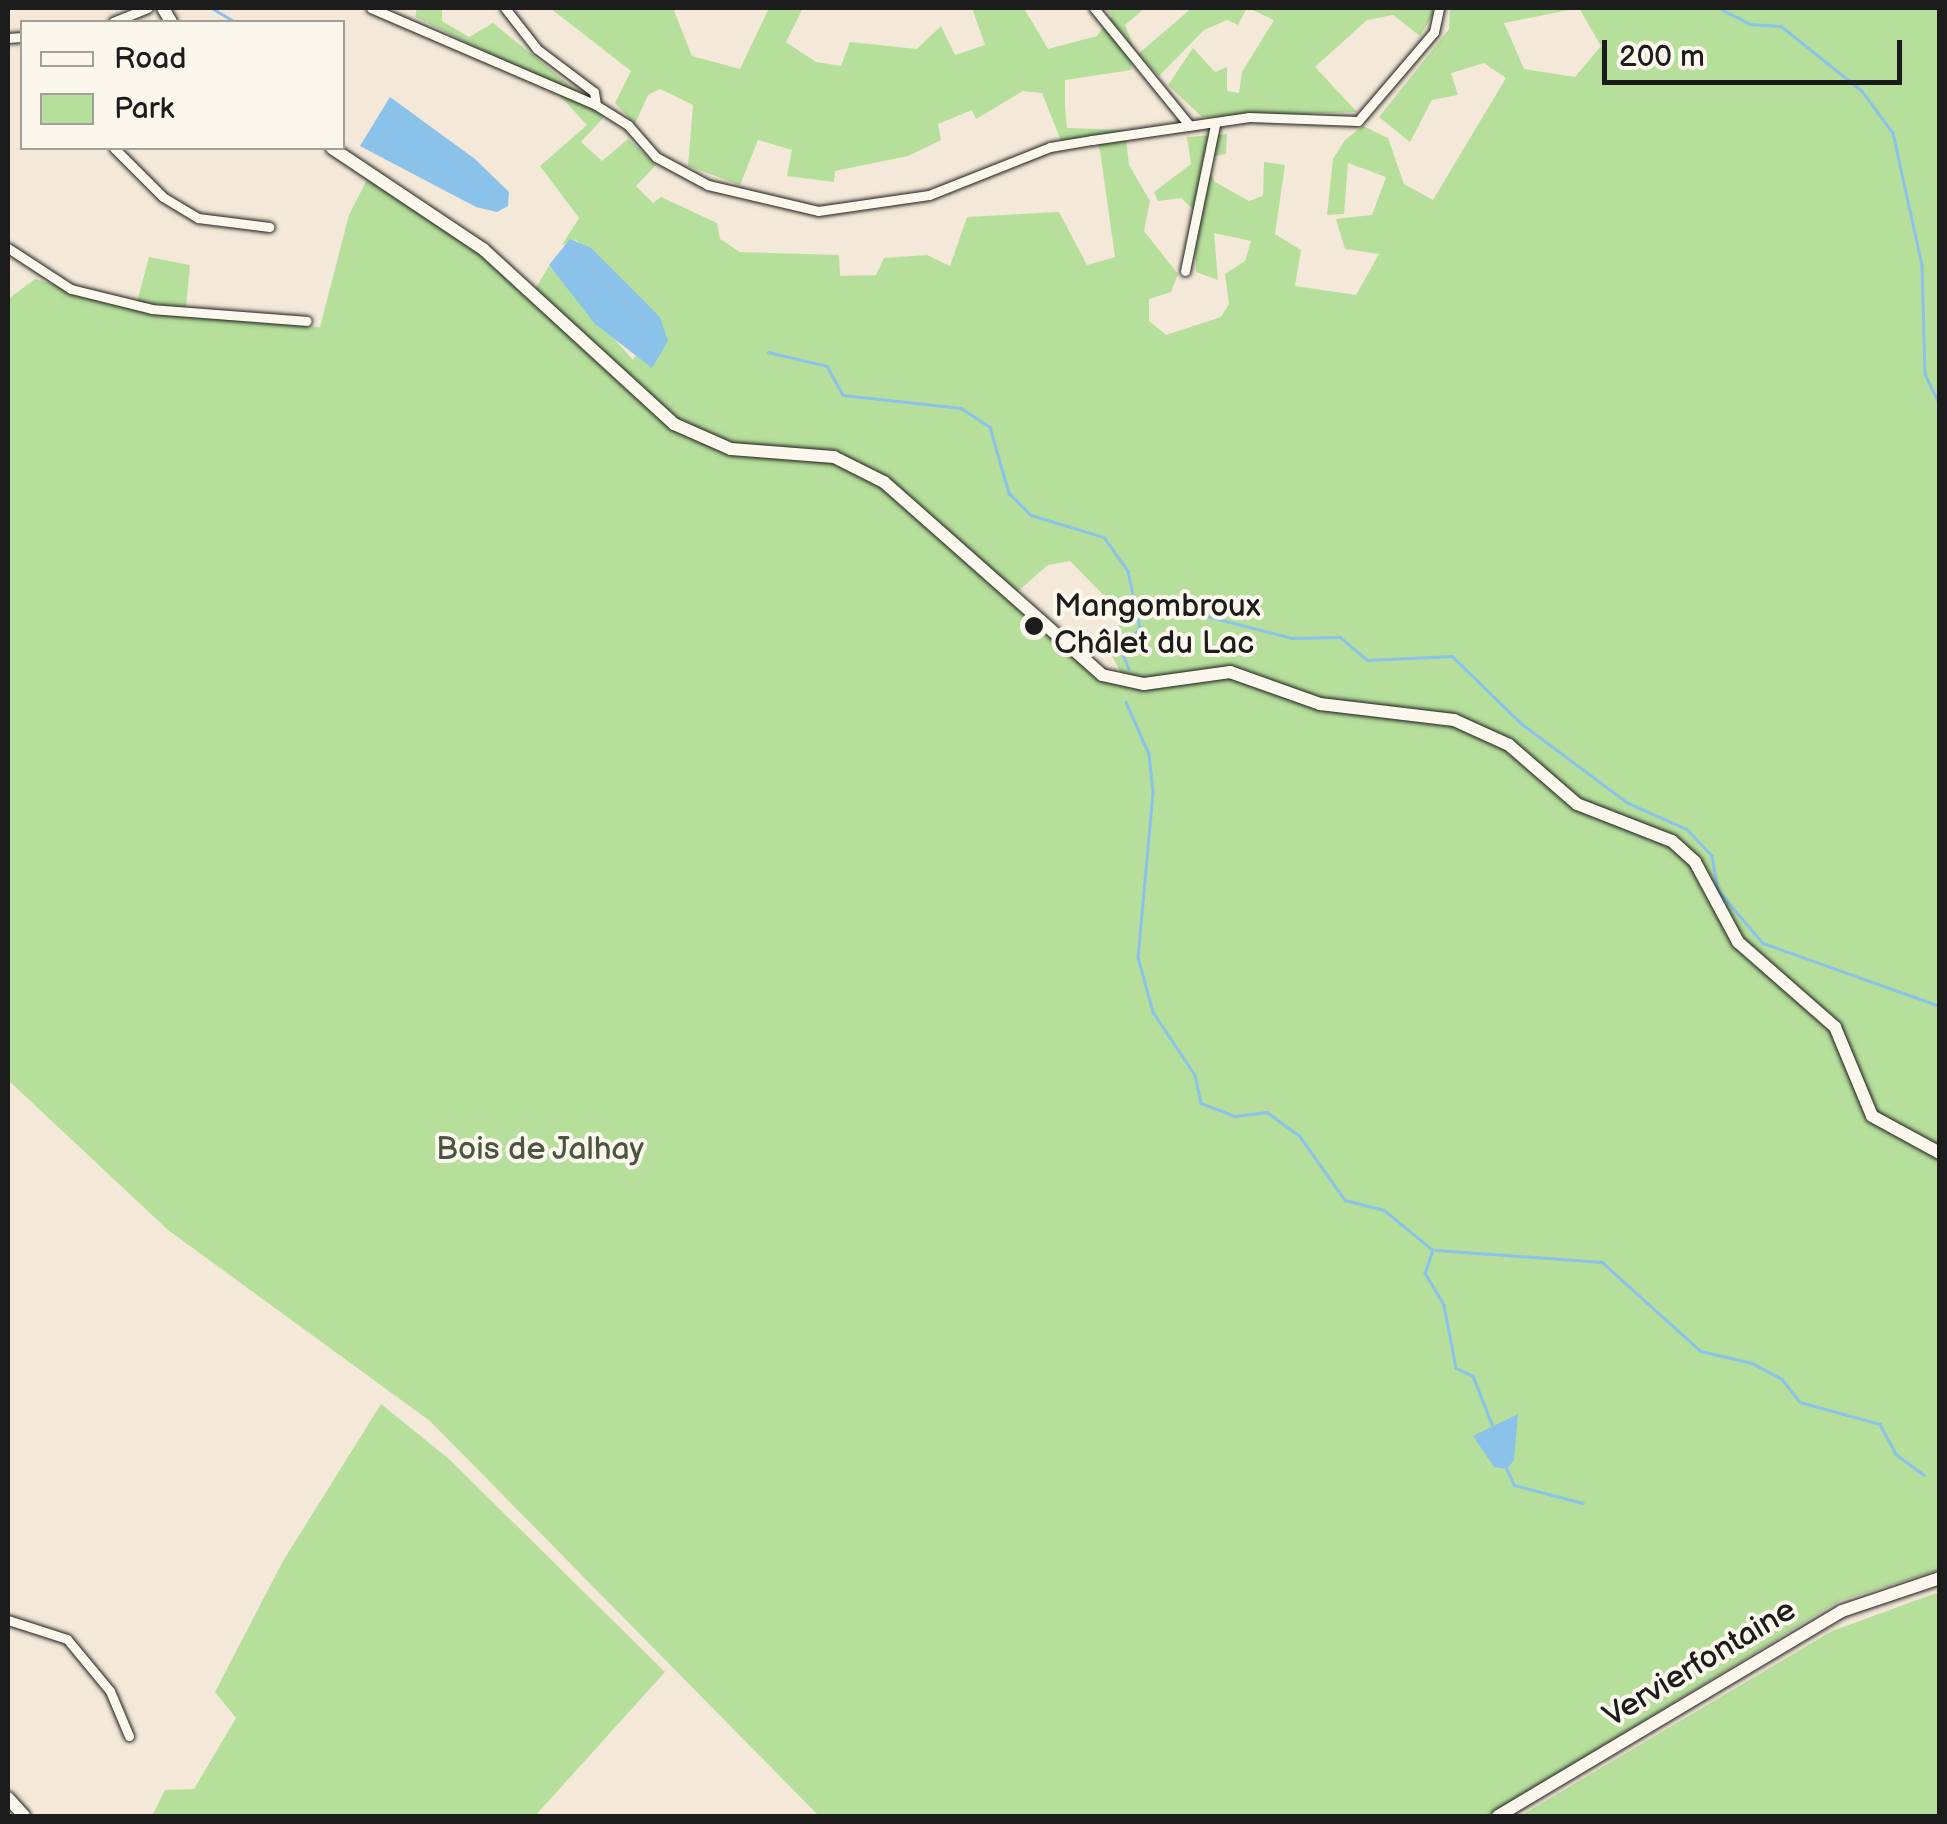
<!DOCTYPE html>
<html>
<head>
<meta charset="utf-8">
<style>
  body { margin:0 }
  #map { position:relative; width:1947px; height:1824px; overflow:hidden; background:#f4e9d8; font-family:"Balsamiq Sans",sans-serif }
  div>[style] { position:absolute }
  .green>* { inset:0; background:#b6df9c }
  .water>* { inset:0; background:#8bc2ea }
  .stream>* { height:2.5px; margin:-1.25px; padding:0 1.25px; transform-origin:1.25px; border-radius:1.25px; background:#8bc2ea }
  .roads { filter:drop-shadow(0 0 2px #1c1c1c) drop-shadow(0 0 2px #1c1c1c) }
  .minor>* { height:9px; margin:-4.5px; padding:0 4.5px; transform-origin:4.5px; border-radius:4.5px; background:#fbf7ec }
  .secondary>* { height:12px; margin:-6px; padding:0 6px; transform-origin:6px; border-radius:6px; background:#fbf7ec }
  .dots>* { width:28px; height:28px; translate:-50% -50%; box-sizing:border-box; border:5px solid #fbf7ec; border-radius:50% }
  span { translate:-50% -50%; white-space:nowrap; text-align:center; line-height:1.15; -webkit-text-stroke:8px #fbf7ec; paint-order:stroke }
  .poi-label { font-size:32px; color:#1c1c1c }
  .left { translate:0 -50%; text-align:left }
  .park-label { font-size:32px; color:#4a5642 }
  .street-label { font-size:32px; color:#1c1c1c }
  .frame { position:absolute; inset:0; border:10px solid #1c1c1c; pointer-events:none }
  .legend { position:absolute; left:20px; top:20px; width:325px; height:130px; box-sizing:border-box; background:#fbf7ec; border:2px solid #a29f99; margin:0; padding:12px 18px; list-style:none; font-size:30px; color:#1c1c1c }
  .legend li { display:flex; align-items:center; gap:20px; height:50px }
  .legend b { width:50px; border:2px solid #a29f99 }
  .scale { position:absolute; left:1602px; top:40px; width:300px; height:45px; box-sizing:border-box; border:5px solid #1c1c1c; border-top:0; padding-left:12px; font-size:30px; line-height:35px; white-space:nowrap; color:#1c1c1c; -webkit-text-stroke:8px #fbf7ec; paint-order:stroke }
</style>
</head>
<body>
<div id="map">
  <div class="green">
    <div style="clip-path:polygon(evenodd,417px 8px,442px 8px,442px 21px,469px 37px,493px 23px,589px 101px,603px 118px,581px 142px,602px 161px,628px 139px,656px 165px,636px 186px,653px 203px,661px 197px,717px 223px,720px 239px,740px 252px,839px 255px,840px 276px,876px 275px,884px 258px,927px 255px,950px 266px,967px 217px,1059px 212px,1087px 265px,1115px 257px,1098px 137px,1061px 141px,1042px 93px,1023px 91px,976px 119px,972px 110px,938px 124px,941px 140px,908px 156px,835px 171px,834px 182px,787px 176px,792px 150px,758px 140px,740px 185px,688px 166px,693px 105px,660px 89px,648px 95px,635px 124px,615px 103px,631px 71px,550px 8px,673px 8px,692px 56px,740px 69px,769px 8px,803px 8px,786px 42px,816px 62px,841px 66px,850px 42px,917px 49px,941px 26px,955px 55px,985px 45px,972px 8px,1024px 8px,1048px 49px,1097px 36px,1112px 16px,1105px 8px,1145px 8px,1125px 25px,1135px 50px,1115px 25px,1108px 30px,1132px 56px,1131px 70px,1065px 80px,1065px 108px,1067px 128px,1125px 130px,1129px 165px,1150px 201px,1144px 231px,1178px 274px,1171px 292px,1149px 299px,1149px 321px,1166px 335px,1221px 317px,1229px 304px,1225px 274px,1245px 261px,1251px 241px,1214px 233px,1218px 280px,1196px 272px,1194px 210px,1181px 198px,1158px 201px,1154px 192px,1191px 164px,1187px 137px,1227px 134px,1226px 154px,1202px 158px,1215px 182px,1249px 201px,1263px 196px,1264px 162px,1285px 165px,1275px 234px,1301px 250px,1295px 286px,1356px 295px,1379px 254px,1345px 249px,1336px 219px,1372px 215px,1386px 177px,1348px 163px,1344px 214px,1327px 215px,1333px 159px,1345px 140px,1363px 126px,1388px 138px,1404px 184px,1433px 200px,1506px 78px,1484px 63px,1451px 73px,1458px 95px,1432px 100px,1410px 142px,1379px 117px,1449px 29px,1450px 8px,1939px 8px,1939px 1570px,1839px 1601px,1488px 1816px,819px 1816px,430px 1421px,168px 1230px,8px 1080px,8px 299px,35px 279px,153px 314px,320px 327px,349px 215px,370px 174px,534px 291px,549px 266px,633px 360px,660px 317px,576px 240px,562px 245px,579px 218px,540px 166px,587px 125px,547px 82px,415px 17px,417px 8px,1579px 8px,1601px 46px,1575px 77px,1524px 69px,1504px 23px,1579px 8px,417px 8px,1070px 561px,1123px 615px,1109px 650px,1122px 675px,1099px 668px,1017px 592px,1048px 565px,1070px 561px)"></div>
    <div style="clip-path:polygon(1192px 8px,1247px 8px,1238px 25px,1227px 20px,1204px 30px,1159px 76px,1138px 54px)"></div>
    <div style="clip-path:polygon(1248px 8px,1431px 8px,1434px 13px,1420px 36px,1393px 15px,1367px 20px,1315px 67px,1357px 112px,1202px 117px,1168px 85px,1193px 48px,1215px 72px,1227px 67px,1227px 91px,1239px 93px,1242px 72px,1274px 20px)"></div>
    <div style="clip-path:polygon(149px 257px,190px 265px,186px 308px,137px 302px)"></div>
    <div style="clip-path:polygon(381px 1404px,449px 1459px,665px 1672px,535px 1816px,152px 1816px,165px 1790px,194px 1789px,236px 1718px,215px 1692px,283px 1561px)"></div>
    <div style="clip-path:polygon(1939px 1592px,1939px 1816px,1520px 1816px,1832px 1631px)"></div>
  </div>
  <div class="water">
    <div style="clip-path:polygon(390px 97px,475px 159px,509px 192px,508px 206px,497px 212px,476px 207px,360px 146px)"></div>
    <div style="clip-path:polygon(570px 239px,591px 248px,660px 317px,668px 341px,652px 368px,595px 324px,549px 265px)"></div>
    <div style="clip-path:polygon(1518px 1414px,1514px 1460px,1507px 1469px,1494px 1467px,1473px 1436px)"></div>
  </div>
  <div class="stream">
    <div style="left:212px;top:8px;width:27px;rotate:31deg"></div>
    <div style="left:1719px;top:8px;width:35px;rotate:27deg"></div>
    <div style="left:1750px;top:24px;width:31px;rotate:4deg"></div>
    <div style="left:1781px;top:26px;width:104px;rotate:38.7deg"></div>
    <div style="left:1862px;top:91px;width:52px;rotate:53.6deg"></div>
    <div style="left:1893px;top:133px;width:135px;rotate:77.6deg"></div>
    <div style="left:1922px;top:265px;width:109px;rotate:88.4deg"></div>
    <div style="left:1925px;top:374px;width:34px;rotate:64deg"></div>
    <div style="left:768px;top:352px;width:61px;rotate:13.3deg"></div>
    <div style="left:827px;top:366px;width:33px;rotate:61deg"></div>
    <div style="left:843px;top:395px;width:119px;rotate:6.3deg"></div>
    <div style="left:961px;top:408px;width:35px;rotate:33deg"></div>
    <div style="left:990px;top:427px;width:69px;rotate:73.9deg"></div>
    <div style="left:1009px;top:493px;width:31px;rotate:45deg"></div>
    <div style="left:1031px;top:515px;width:76px;rotate:16.8deg"></div>
    <div style="left:1104px;top:537px;width:42px;rotate:54.8deg"></div>
    <div style="left:1128px;top:571px;width:58px;rotate:78.1deg"></div>
    <div style="left:1140px;top:628px;width:29px;rotate:128deg"></div>
    <div style="left:1122px;top:651px;width:19px;rotate:69deg"></div>
    <div style="left:1136px;top:613px;width:28px;rotate:-17deg"></div>
    <div style="left:1163px;top:605px;width:133px;rotate:14.3deg"></div>
    <div style="left:1292px;top:638px;width:48px;rotate:-1.2deg"></div>
    <div style="left:1340px;top:637px;width:35px;rotate:40deg"></div>
    <div style="left:1367px;top:660px;width:85px;rotate:-2.7deg"></div>
    <div style="left:1452px;top:656px;width:98px;rotate:44.2deg"></div>
    <div style="left:1522px;top:724px;width:132px;rotate:36.7deg"></div>
    <div style="left:1628px;top:803px;width:64px;rotate:23.8deg"></div>
    <div style="left:1687px;top:829px;width:37px;rotate:47deg"></div>
    <div style="left:1712px;top:856px;width:35px;rotate:80deg"></div>
    <div style="left:1718px;top:890px;width:70px;rotate:49.7deg"></div>
    <div style="left:1763px;top:943px;width:188px;rotate:19.6deg"></div>
    <div style="left:1126px;top:702px;width:57px;rotate:66.1deg"></div>
    <div style="left:1149px;top:754px;width:39px;rotate:84deg"></div>
    <div style="left:1153px;top:793px;width:165px;rotate:95.2deg"></div>
    <div style="left:1138px;top:957px;width:57px;rotate:74.7deg"></div>
    <div style="left:1153px;top:1012px;width:76px;rotate:56.3deg"></div>
    <div style="left:1195px;top:1075px;width:29px;rotate:78deg"></div>
    <div style="left:1201px;top:1103px;width:36px;rotate:21deg"></div>
    <div style="left:1235px;top:1116px;width:32px;rotate:-7deg"></div>
    <div style="left:1267px;top:1112px;width:39px;rotate:36deg"></div>
    <div style="left:1299px;top:1135px;width:80px;rotate:54.7deg"></div>
    <div style="left:1345px;top:1200px;width:40px;rotate:14.4deg"></div>
    <div style="left:1384px;top:1210px;width:63px;rotate:39.2deg"></div>
    <div style="left:1433px;top:1250px;width:24px;rotate:109deg"></div>
    <div style="left:1425px;top:1273px;width:37px;rotate:59deg"></div>
    <div style="left:1444px;top:1305px;width:64px;rotate:79.2deg"></div>
    <div style="left:1456px;top:1368px;width:19px;rotate:25deg"></div>
    <div style="left:1473px;top:1376px;width:52px;rotate:68.4deg"></div>
    <div style="left:1436px;top:1250px;width:166px;rotate:4.1deg"></div>
    <div style="left:1602px;top:1262px;width:133px;rotate:42deg"></div>
    <div style="left:1701px;top:1351px;width:52px;rotate:13.2deg"></div>
    <div style="left:1752px;top:1363px;width:34px;rotate:28deg"></div>
    <div style="left:1782px;top:1379px;width:29px;rotate:52deg"></div>
    <div style="left:1800px;top:1402px;width:83px;rotate:15.4deg"></div>
    <div style="left:1880px;top:1424px;width:34px;rotate:62deg"></div>
    <div style="left:1896px;top:1454px;width:35px;rotate:37deg"></div>
    <div style="left:1507px;top:1469px;width:17px;rotate:66deg"></div>
    <div style="left:1514px;top:1485px;width:71px;rotate:14.6deg"></div>
  </div>
  <div class="roads">
    <div class="minor">
      <div style="left:371px;top:8px;width:245px;rotate:23.3deg"></div>
      <div style="left:596px;top:105px;width:38px;rotate:32deg"></div>
      <div style="left:628px;top:125px;width:43px;rotate:48.8deg"></div>
      <div style="left:656px;top:157px;width:59px;rotate:28.3deg"></div>
      <div style="left:708px;top:185px;width:113px;rotate:13.3deg"></div>
      <div style="left:818px;top:211px;width:112px;rotate:-8.2deg"></div>
      <div style="left:929px;top:195px;width:130px;rotate:-21.6deg"></div>
      <div style="left:1050px;top:147px;width:43px;rotate:-9.5deg"></div>
      <div style="left:1092px;top:140px;width:159px;rotate:-8.3deg"></div>
      <div style="left:1249px;top:117px;width:109px;rotate:2.1deg"></div>
      <div style="left:1358px;top:121px;width:117px;rotate:-49.5deg"></div>
      <div style="left:1434px;top:32px;width:25px;rotate:-78deg"></div>
      <div style="left:505px;top:8px;width:52px;rotate:52deg"></div>
      <div style="left:537px;top:49px;width:71px;rotate:37deg"></div>
      <div style="left:594px;top:92px;width:13px;rotate:81deg"></div>
      <div style="left:1094px;top:8px;width:151px;rotate:50.9deg"></div>
      <div style="left:113px;top:22px;width:37px;rotate:-22deg"></div>
      <div style="left:8px;top:38px;width:14px;rotate:-4deg"></div>
      <div style="left:114px;top:148px;width:69px;rotate:45deg"></div>
      <div style="left:163px;top:197px;width:41px;rotate:31deg"></div>
      <div style="left:198px;top:218px;width:72px;rotate:7.2deg"></div>
      <div style="left:8px;top:248px;width:75px;rotate:33.1deg"></div>
      <div style="left:71px;top:289px;width:83px;rotate:13.9deg"></div>
      <div style="left:152px;top:309px;width:155px;rotate:4.4deg"></div>
      <div style="left:1185px;top:271px;width:149px;rotate:-78.4deg"></div>
      <div style="left:8px;top:1620px;width:62px;rotate:17.9deg"></div>
      <div style="left:67px;top:1639px;width:67px;rotate:50.4deg"></div>
      <div style="left:110px;top:1691px;width:49px;rotate:67.1deg"></div>
    </div>
    <div class="secondary">
      <div style="left:163px;top:8px;width:16px;rotate:60deg"></div>
      <div style="left:332px;top:148px;width:182px;rotate:33.8deg"></div>
      <div style="left:483px;top:249px;width:259px;rotate:42.5deg"></div>
      <div style="left:674px;top:424px;width:62px;rotate:23.7deg"></div>
      <div style="left:731px;top:449px;width:103px;rotate:4.4deg"></div>
      <div style="left:834px;top:457px;width:56px;rotate:26.6deg"></div>
      <div style="left:884px;top:482px;width:291px;rotate:41.5deg"></div>
      <div style="left:1102px;top:675px;width:43px;rotate:12.1deg"></div>
      <div style="left:1144px;top:684px;width:87px;rotate:-7.9deg"></div>
      <div style="left:1230px;top:672px;width:96px;rotate:19.6deg"></div>
      <div style="left:1320px;top:704px;width:135px;rotate:6.8deg"></div>
      <div style="left:1454px;top:720px;width:60px;rotate:24.4deg"></div>
      <div style="left:1509px;top:745px;width:90px;rotate:40.9deg"></div>
      <div style="left:1577px;top:804px;width:102px;rotate:21.3deg"></div>
      <div style="left:1672px;top:841px;width:31px;rotate:42deg"></div>
      <div style="left:1695px;top:862px;width:91px;rotate:61.7deg"></div>
      <div style="left:1738px;top:942px;width:129px;rotate:41.2deg"></div>
      <div style="left:1835px;top:1027px;width:96px;rotate:67.4deg"></div>
      <div style="left:1872px;top:1116px;width:77px;rotate:28.6deg"></div>
      <div style="left:8px;top:1798px;width:24px;rotate:48deg"></div>
      <div style="left:1498px;top:1816px;width:400px;rotate:-30.8deg"></div>
      <div style="left:1842px;top:1611px;width:103px;rotate:-18.6deg"></div>
    </div>
  </div>
  <div class="dots">
    <div style="left:1034px;top:626px;background:#1c1c1c"></div>
  </div>
  <div class="poi-label">
    <span class="left" style="left:1054px;top:626px">Mangombroux<br>Châlet du Lac</span>
  </div>
  <div class="park-label">
    <span style="left:540px;top:1150px">Bois de Jalhay</span>
  </div>
  <div class="street-label">
    <span style="left:1700px;top:1664px;rotate:-31deg">Vervierfontaine</span>
  </div>
  <div class="frame"></div>
  <ul class="legend">
  <li><b style="height:12px;background:#fbf7ec"></b>Road</li>
  <li><b style="height:28px;background:#b6df9c"></b>Park</li>
  </ul>
  <div class="scale">200 m</div>
</div>
</body>
</html>
